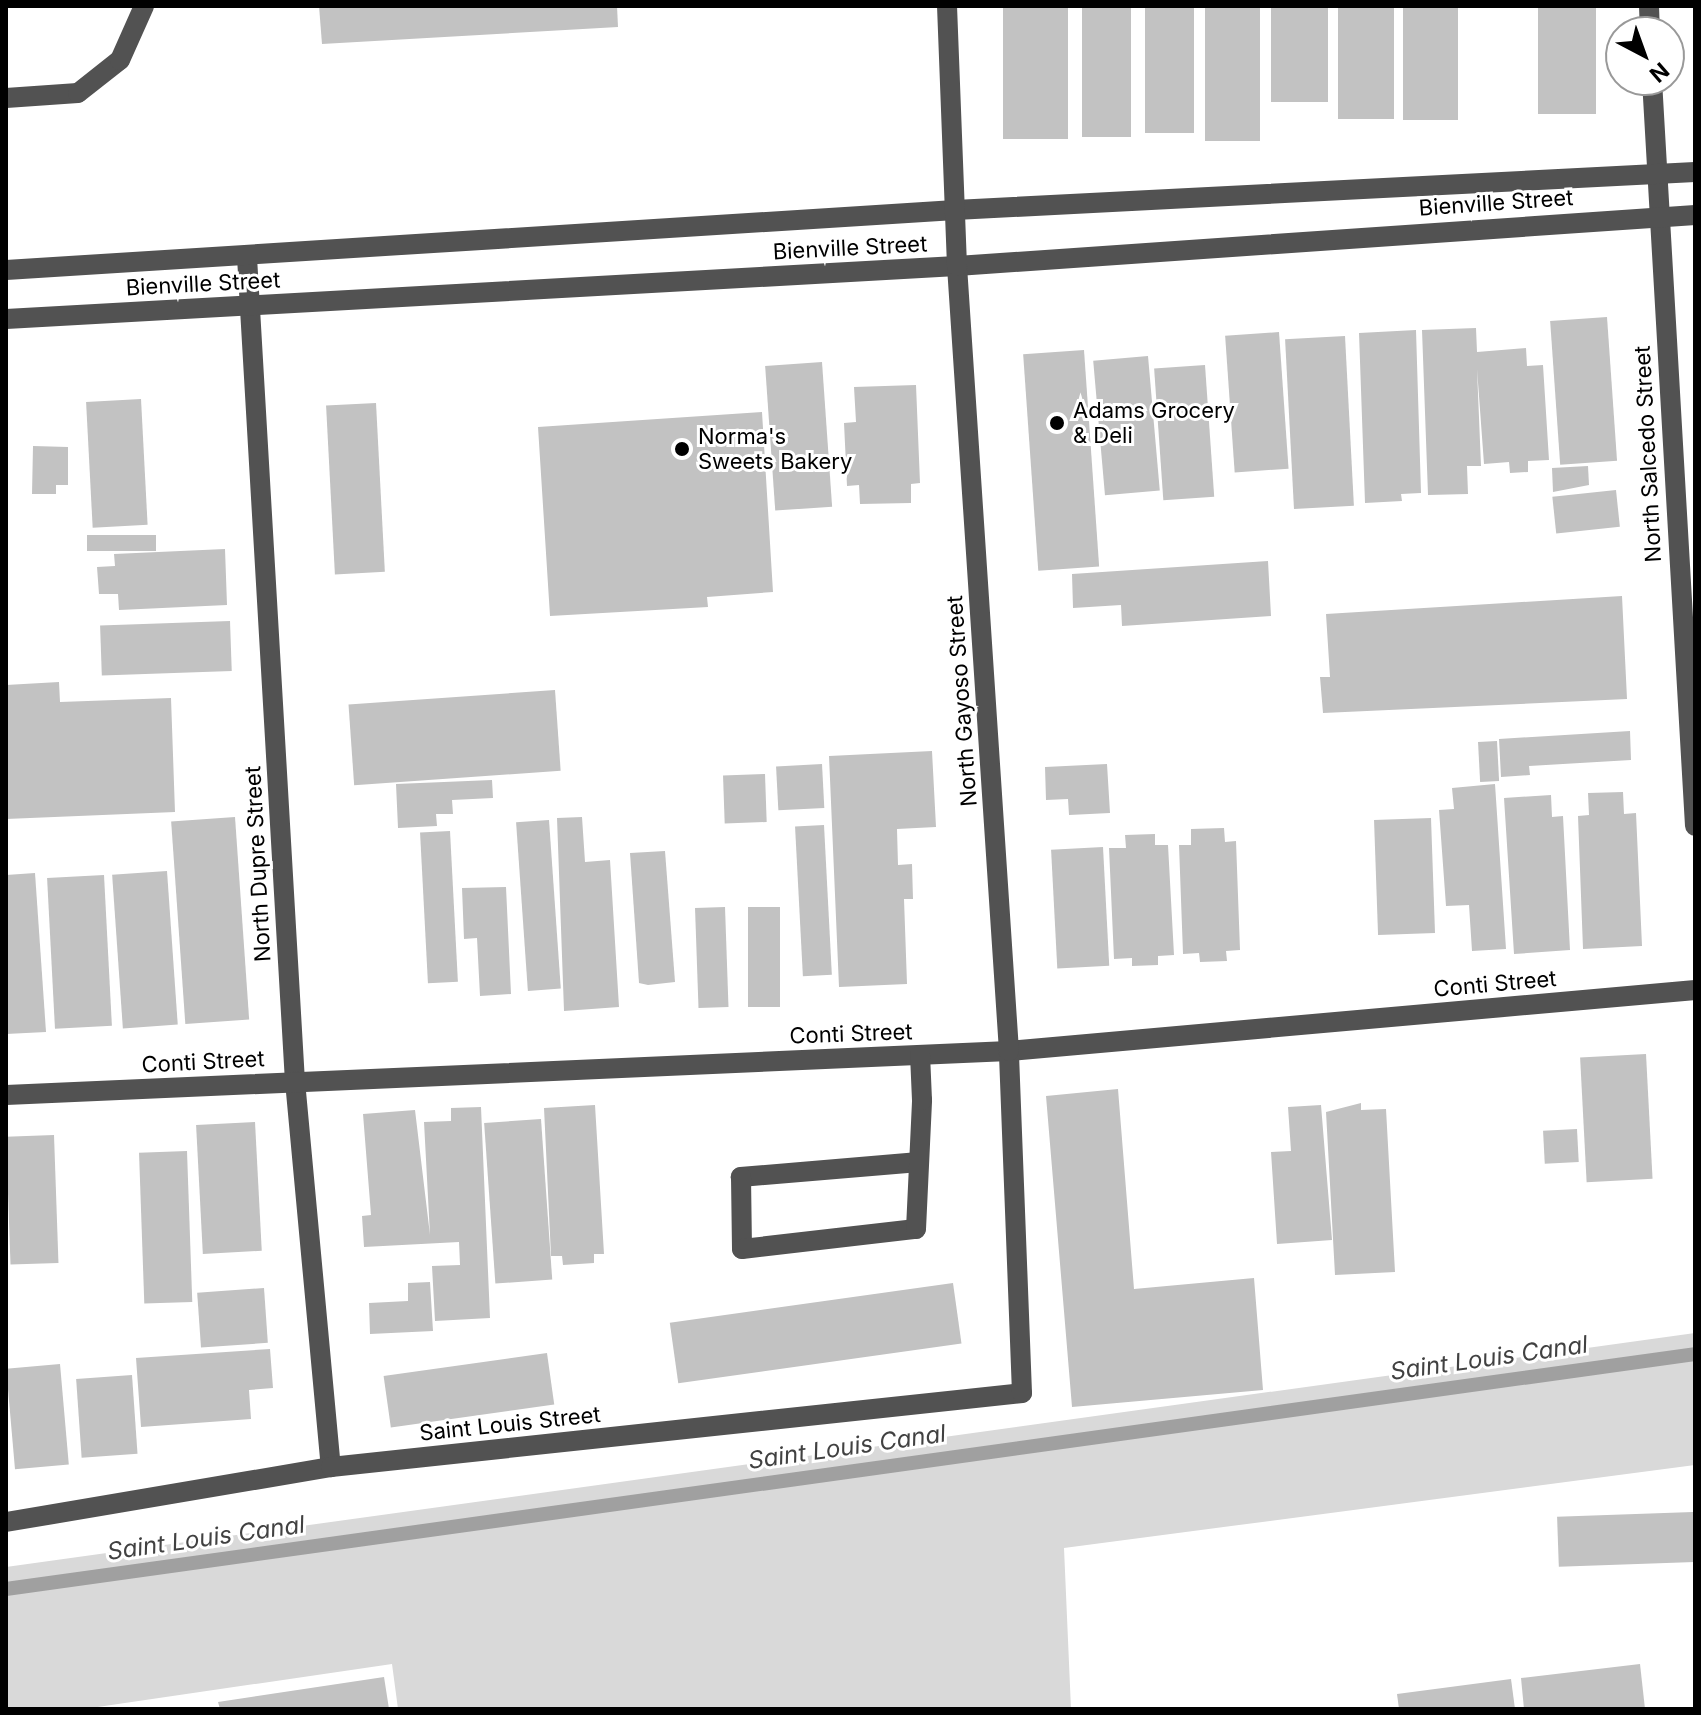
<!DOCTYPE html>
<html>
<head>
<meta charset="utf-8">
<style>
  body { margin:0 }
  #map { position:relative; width:1701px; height:1715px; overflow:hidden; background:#fff; font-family:Inter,sans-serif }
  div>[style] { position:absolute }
  .green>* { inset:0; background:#d9d9d9 }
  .stream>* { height:14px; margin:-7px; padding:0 7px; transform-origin:7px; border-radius:7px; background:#a0a0a0 }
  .building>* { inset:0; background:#c2c2c2; transform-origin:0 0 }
  .minor>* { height:20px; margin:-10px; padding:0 10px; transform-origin:10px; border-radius:10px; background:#525252 }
  .dots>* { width:22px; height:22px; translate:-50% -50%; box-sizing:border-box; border:4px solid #fff; border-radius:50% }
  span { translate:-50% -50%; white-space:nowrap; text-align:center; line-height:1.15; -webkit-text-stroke:6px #fff; paint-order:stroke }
  .street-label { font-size:22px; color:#000 }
  .poi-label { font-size:22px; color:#000 }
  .left { translate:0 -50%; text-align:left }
  .water-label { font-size:24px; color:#414141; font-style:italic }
  .frame { position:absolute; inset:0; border:8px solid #000; pointer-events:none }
  .north { position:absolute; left:1605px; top:16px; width:80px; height:80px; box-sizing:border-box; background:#fff; border:2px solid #999; border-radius:50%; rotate:139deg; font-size:22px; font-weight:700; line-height:32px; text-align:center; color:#000 }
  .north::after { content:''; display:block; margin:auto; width:28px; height:36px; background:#000; clip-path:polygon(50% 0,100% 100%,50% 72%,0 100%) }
</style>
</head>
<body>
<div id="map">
  <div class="green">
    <div style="clip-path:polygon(1695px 1333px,1695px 1465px,1064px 1548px,1071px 1709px,398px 1709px,392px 1664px,84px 1709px,6px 1709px,6px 1567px)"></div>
  </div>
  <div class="stream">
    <div style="left:6px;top:1589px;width:1705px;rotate:-7.92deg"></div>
  </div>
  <div class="building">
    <div style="clip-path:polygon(319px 6px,617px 6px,618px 27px,322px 44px)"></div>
    <div style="left:1003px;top:6px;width:65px;height:133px"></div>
    <div style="left:1082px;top:6px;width:49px;height:131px"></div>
    <div style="left:1145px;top:6px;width:49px;height:127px"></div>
    <div style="left:1205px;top:6px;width:55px;height:135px"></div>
    <div style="left:1271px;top:6px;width:57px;height:96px"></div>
    <div style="left:1338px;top:6px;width:56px;height:113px"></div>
    <div style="left:1403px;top:6px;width:55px;height:114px"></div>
    <div style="left:1538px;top:6px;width:58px;height:108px"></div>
    <div style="left:1607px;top:317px;width:144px;height:57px;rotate:86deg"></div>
    <div style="clip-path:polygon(1476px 328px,1477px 352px,1526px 348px,1527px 366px,1543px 365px,1549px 460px,1528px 461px,1528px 472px,1510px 473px,1509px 462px,1484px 464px,1477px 369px,1481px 466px,1467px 466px,1468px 494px,1428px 495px,1422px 330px)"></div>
    <div style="clip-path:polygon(1416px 330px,1421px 493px,1401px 494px,1402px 501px,1365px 503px,1359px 333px)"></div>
    <div style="left:1279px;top:332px;width:137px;height:54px;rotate:86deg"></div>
    <div style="left:1345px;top:336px;width:170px;height:60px;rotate:87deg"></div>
    <div style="left:1084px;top:350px;width:217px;height:61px;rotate:86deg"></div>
    <div style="left:1148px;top:356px;width:135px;height:55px;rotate:85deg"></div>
    <div style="left:822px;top:362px;width:145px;height:57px;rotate:86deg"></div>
    <div style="left:1205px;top:365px;width:132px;height:51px;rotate:86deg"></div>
    <div style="clip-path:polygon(916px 385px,920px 483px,911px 484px,911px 503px,860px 504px,859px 485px,847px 486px,844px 423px,856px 422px,854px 387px)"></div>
    <div style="left:141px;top:399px;width:126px;height:55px;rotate:87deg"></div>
    <div style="left:376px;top:403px;width:169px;height:50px;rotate:87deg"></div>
    <div style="clip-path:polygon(762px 412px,773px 592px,707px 597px,708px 607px,550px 616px,538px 427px)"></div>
    <div style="clip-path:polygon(33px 446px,68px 447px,68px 485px,56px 485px,56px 494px,32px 494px)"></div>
    <div style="clip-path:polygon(1588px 466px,1589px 485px,1553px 492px,1552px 468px)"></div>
    <div style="left:1616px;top:490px;width:37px;height:64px;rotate:84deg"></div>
    <div style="left:156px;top:535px;width:16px;height:69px;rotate:90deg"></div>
    <div style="clip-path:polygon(225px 549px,227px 605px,119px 610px,118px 594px,99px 594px,97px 567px,115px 566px,114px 554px)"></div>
    <div style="clip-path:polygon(1268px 561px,1271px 616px,1122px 626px,1121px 605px,1073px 608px,1072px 574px)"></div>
    <div style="clip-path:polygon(1622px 596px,1627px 699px,1323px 713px,1320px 677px,1330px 677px,1326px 614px)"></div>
    <div style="left:230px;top:621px;width:50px;height:130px;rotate:88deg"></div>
    <div style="clip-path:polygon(59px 682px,60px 702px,171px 698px,175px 812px,6px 819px,6px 685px)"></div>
    <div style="left:555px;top:690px;width:81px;height:207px;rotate:86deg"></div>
    <div style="clip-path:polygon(1630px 731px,1631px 760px,1529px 766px,1530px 775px,1501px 777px,1499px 739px)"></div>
    <div style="left:1497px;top:741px;width:40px;height:19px;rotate:87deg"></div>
    <div style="clip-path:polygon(932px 751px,936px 827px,897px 829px,898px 865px,912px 864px,913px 899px,904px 899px,907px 984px,839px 987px,829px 756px)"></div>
    <div style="left:822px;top:764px;width:44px;height:46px;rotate:87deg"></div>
    <div style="clip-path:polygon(1107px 764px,1110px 813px,1069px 815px,1068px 799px,1046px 800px,1045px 767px)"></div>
    <div style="left:765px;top:774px;width:48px;height:42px;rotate:88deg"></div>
    <div style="clip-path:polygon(492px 780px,493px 798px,452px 800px,453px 814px,436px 814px,437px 826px,398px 828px,396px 784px)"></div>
    <div style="clip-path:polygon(1495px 784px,1506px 949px,1472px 951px,1469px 905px,1446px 906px,1439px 810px,1454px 809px,1452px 788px)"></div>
    <div style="clip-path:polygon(1623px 792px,1624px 814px,1636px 813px,1642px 946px,1583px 949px,1578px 816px,1589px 815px,1588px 793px)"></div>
    <div style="clip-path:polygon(1551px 795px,1552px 817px,1563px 816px,1570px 950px,1514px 954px,1504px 798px)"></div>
    <div style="left:235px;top:817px;width:203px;height:64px;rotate:86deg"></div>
    <div style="clip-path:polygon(582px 817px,585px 862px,610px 860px,619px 1007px,564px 1011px,557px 818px)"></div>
    <div style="left:1431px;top:818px;width:115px;height:57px;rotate:88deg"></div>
    <div style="left:549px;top:820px;width:169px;height:33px;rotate:86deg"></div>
    <div style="left:824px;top:825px;width:150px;height:29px;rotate:87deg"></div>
    <div style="clip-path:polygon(1224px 828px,1225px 842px,1236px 841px,1240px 950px,1226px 951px,1227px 961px,1200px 962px,1199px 953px,1183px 954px,1179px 845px,1191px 845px,1191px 829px)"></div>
    <div style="left:450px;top:831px;width:151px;height:30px;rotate:87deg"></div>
    <div style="clip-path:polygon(1155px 834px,1155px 845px,1168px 845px,1174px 955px,1158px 956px,1158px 965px,1132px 966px,1132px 958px,1114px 959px,1109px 848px,1126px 848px,1125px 835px)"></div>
    <div style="left:1103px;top:847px;width:119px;height:52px;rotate:87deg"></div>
    <div style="clip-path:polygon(665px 851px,675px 982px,648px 985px,639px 983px,630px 853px)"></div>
    <div style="left:167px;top:871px;width:154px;height:55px;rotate:86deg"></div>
    <div style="clip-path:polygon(35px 873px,46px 1032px,6px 1034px,6px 875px)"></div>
    <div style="left:104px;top:875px;width:151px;height:57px;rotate:87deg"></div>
    <div style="clip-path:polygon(506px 887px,511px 994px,480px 996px,477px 938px,464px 939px,462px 888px)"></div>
    <div style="left:725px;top:907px;width:100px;height:30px;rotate:88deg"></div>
    <div style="left:748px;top:907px;width:32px;height:100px"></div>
    <div style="left:1646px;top:1054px;width:125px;height:66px;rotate:87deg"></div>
    <div style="clip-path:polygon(1118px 1089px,1134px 1289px,1254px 1278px,1263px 1390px,1072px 1407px,1046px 1096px)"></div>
    <div style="clip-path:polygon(1361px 1103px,1361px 1110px,1386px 1109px,1395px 1272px,1335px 1275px,1326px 1112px)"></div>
    <div style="clip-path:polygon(595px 1105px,604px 1254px,594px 1254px,594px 1263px,563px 1265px,562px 1256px,551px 1256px,544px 1108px)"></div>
    <div style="clip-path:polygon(1321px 1105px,1332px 1240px,1277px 1244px,1271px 1152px,1291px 1151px,1288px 1107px)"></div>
    <div style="clip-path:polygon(481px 1107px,490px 1318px,435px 1321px,432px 1266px,460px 1265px,459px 1242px,364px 1247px,362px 1216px,371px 1215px,363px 1114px,415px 1110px,430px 1235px,424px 1122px,451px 1121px,451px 1108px)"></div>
    <div style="left:541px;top:1119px;width:161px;height:57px;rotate:86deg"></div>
    <div style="left:255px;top:1122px;width:129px;height:59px;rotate:87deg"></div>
    <div style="left:1577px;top:1129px;width:33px;height:34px;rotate:87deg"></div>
    <div style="left:54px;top:1135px;width:128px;height:48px;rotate:88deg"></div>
    <div style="left:187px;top:1151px;width:151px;height:48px;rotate:88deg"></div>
    <div style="clip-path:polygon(430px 1282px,433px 1331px,370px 1334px,369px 1303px,408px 1301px,408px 1283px)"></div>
    <div style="left:953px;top:1283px;width:61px;height:286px;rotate:82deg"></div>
    <div style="left:264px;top:1288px;width:55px;height:67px;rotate:86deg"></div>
    <div style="clip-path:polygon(270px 1349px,273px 1388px,249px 1390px,251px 1419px,141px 1427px,136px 1358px)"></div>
    <div style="left:547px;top:1353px;width:52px;height:165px;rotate:82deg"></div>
    <div style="left:60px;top:1364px;width:101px;height:54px;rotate:85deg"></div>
    <div style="left:132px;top:1375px;width:79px;height:56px;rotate:86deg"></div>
    <div style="left:1693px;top:1512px;width:50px;height:136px;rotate:88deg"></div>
    <div style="clip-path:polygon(1640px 1664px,1645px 1709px,1524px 1709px,1521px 1678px)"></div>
    <div style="clip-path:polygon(384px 1677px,389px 1709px,220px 1709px,218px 1702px)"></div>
    <div style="clip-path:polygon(1511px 1679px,1515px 1709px,1399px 1709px,1397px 1694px)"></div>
  </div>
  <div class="minor">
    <div style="left:1649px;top:6px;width:26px;rotate:88deg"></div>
    <div style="left:1652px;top:80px;width:747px;rotate:86.7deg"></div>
    <div style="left:6px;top:98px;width:72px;rotate:-4deg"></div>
    <div style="left:78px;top:93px;width:53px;rotate:-38.2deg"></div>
    <div style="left:120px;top:60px;width:59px;rotate:-66deg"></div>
    <div style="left:247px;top:257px;width:825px;rotate:86.67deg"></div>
    <div style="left:295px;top:1081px;width:388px;rotate:84.7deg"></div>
    <div style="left:6px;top:270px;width:951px;rotate:-3.62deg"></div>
    <div style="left:955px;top:210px;width:741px;rotate:-2.94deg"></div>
    <div style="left:6px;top:319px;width:952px;rotate:-3.19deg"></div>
    <div style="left:957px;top:266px;width:740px;rotate:-3.95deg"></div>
    <div style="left:6px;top:1095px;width:1004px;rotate:-2.51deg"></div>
    <div style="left:1009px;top:1051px;width:689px;rotate:-5.08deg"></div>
    <div style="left:919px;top:1162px;width:179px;rotate:175.2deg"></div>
    <div style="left:741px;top:1177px;width:72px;rotate:89.2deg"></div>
    <div style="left:742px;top:1249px;width:175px;rotate:-6.6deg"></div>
    <div style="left:916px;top:1229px;width:129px;rotate:-87.3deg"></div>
    <div style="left:922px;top:1100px;width:45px;rotate:-92.5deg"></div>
    <div style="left:6px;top:1522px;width:330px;rotate:-9.6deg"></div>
    <div style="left:331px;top:1467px;width:695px;rotate:-6.11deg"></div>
    <div style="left:1022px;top:1393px;width:342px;rotate:-92.2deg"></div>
    <div style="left:1009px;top:1051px;width:787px;rotate:-93.79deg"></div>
    <div style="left:957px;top:266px;width:260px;rotate:-92.2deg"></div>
  </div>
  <div class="dots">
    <div style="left:1057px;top:423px;background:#000"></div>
    <div style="left:682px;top:449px;background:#000"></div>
  </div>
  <div class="street-label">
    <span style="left:1496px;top:203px;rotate:-4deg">Bienville Street</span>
    <span style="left:850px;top:248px;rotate:-3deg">Bienville Street</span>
    <span style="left:203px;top:284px;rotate:-3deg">Bienville Street</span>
    <span style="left:1648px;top:454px;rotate:-93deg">North Salcedo Street</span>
    <span style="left:962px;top:701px;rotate:-94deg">North Gayoso Street</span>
    <span style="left:258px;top:864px;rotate:-93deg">North Dupre Street</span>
    <span style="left:1495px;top:984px;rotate:-5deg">Conti Street</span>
    <span style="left:851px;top:1034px;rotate:-2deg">Conti Street</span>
    <span style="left:203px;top:1062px;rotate:-3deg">Conti Street</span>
    <span style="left:510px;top:1424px;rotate:-6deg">Saint Louis Street</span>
  </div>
  <div class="poi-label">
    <span class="left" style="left:1073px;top:423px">Adams Grocery<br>&amp; Deli</span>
    <span class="left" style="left:698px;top:449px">Norma's<br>Sweets Bakery</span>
  </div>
  <div class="water-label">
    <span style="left:1489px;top:1358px;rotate:-8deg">Saint Louis Canal</span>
    <span style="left:847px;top:1447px;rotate:-8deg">Saint Louis Canal</span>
    <span style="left:206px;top:1538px;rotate:-8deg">Saint Louis Canal</span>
  </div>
  <div class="frame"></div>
  <div class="north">N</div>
</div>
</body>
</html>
